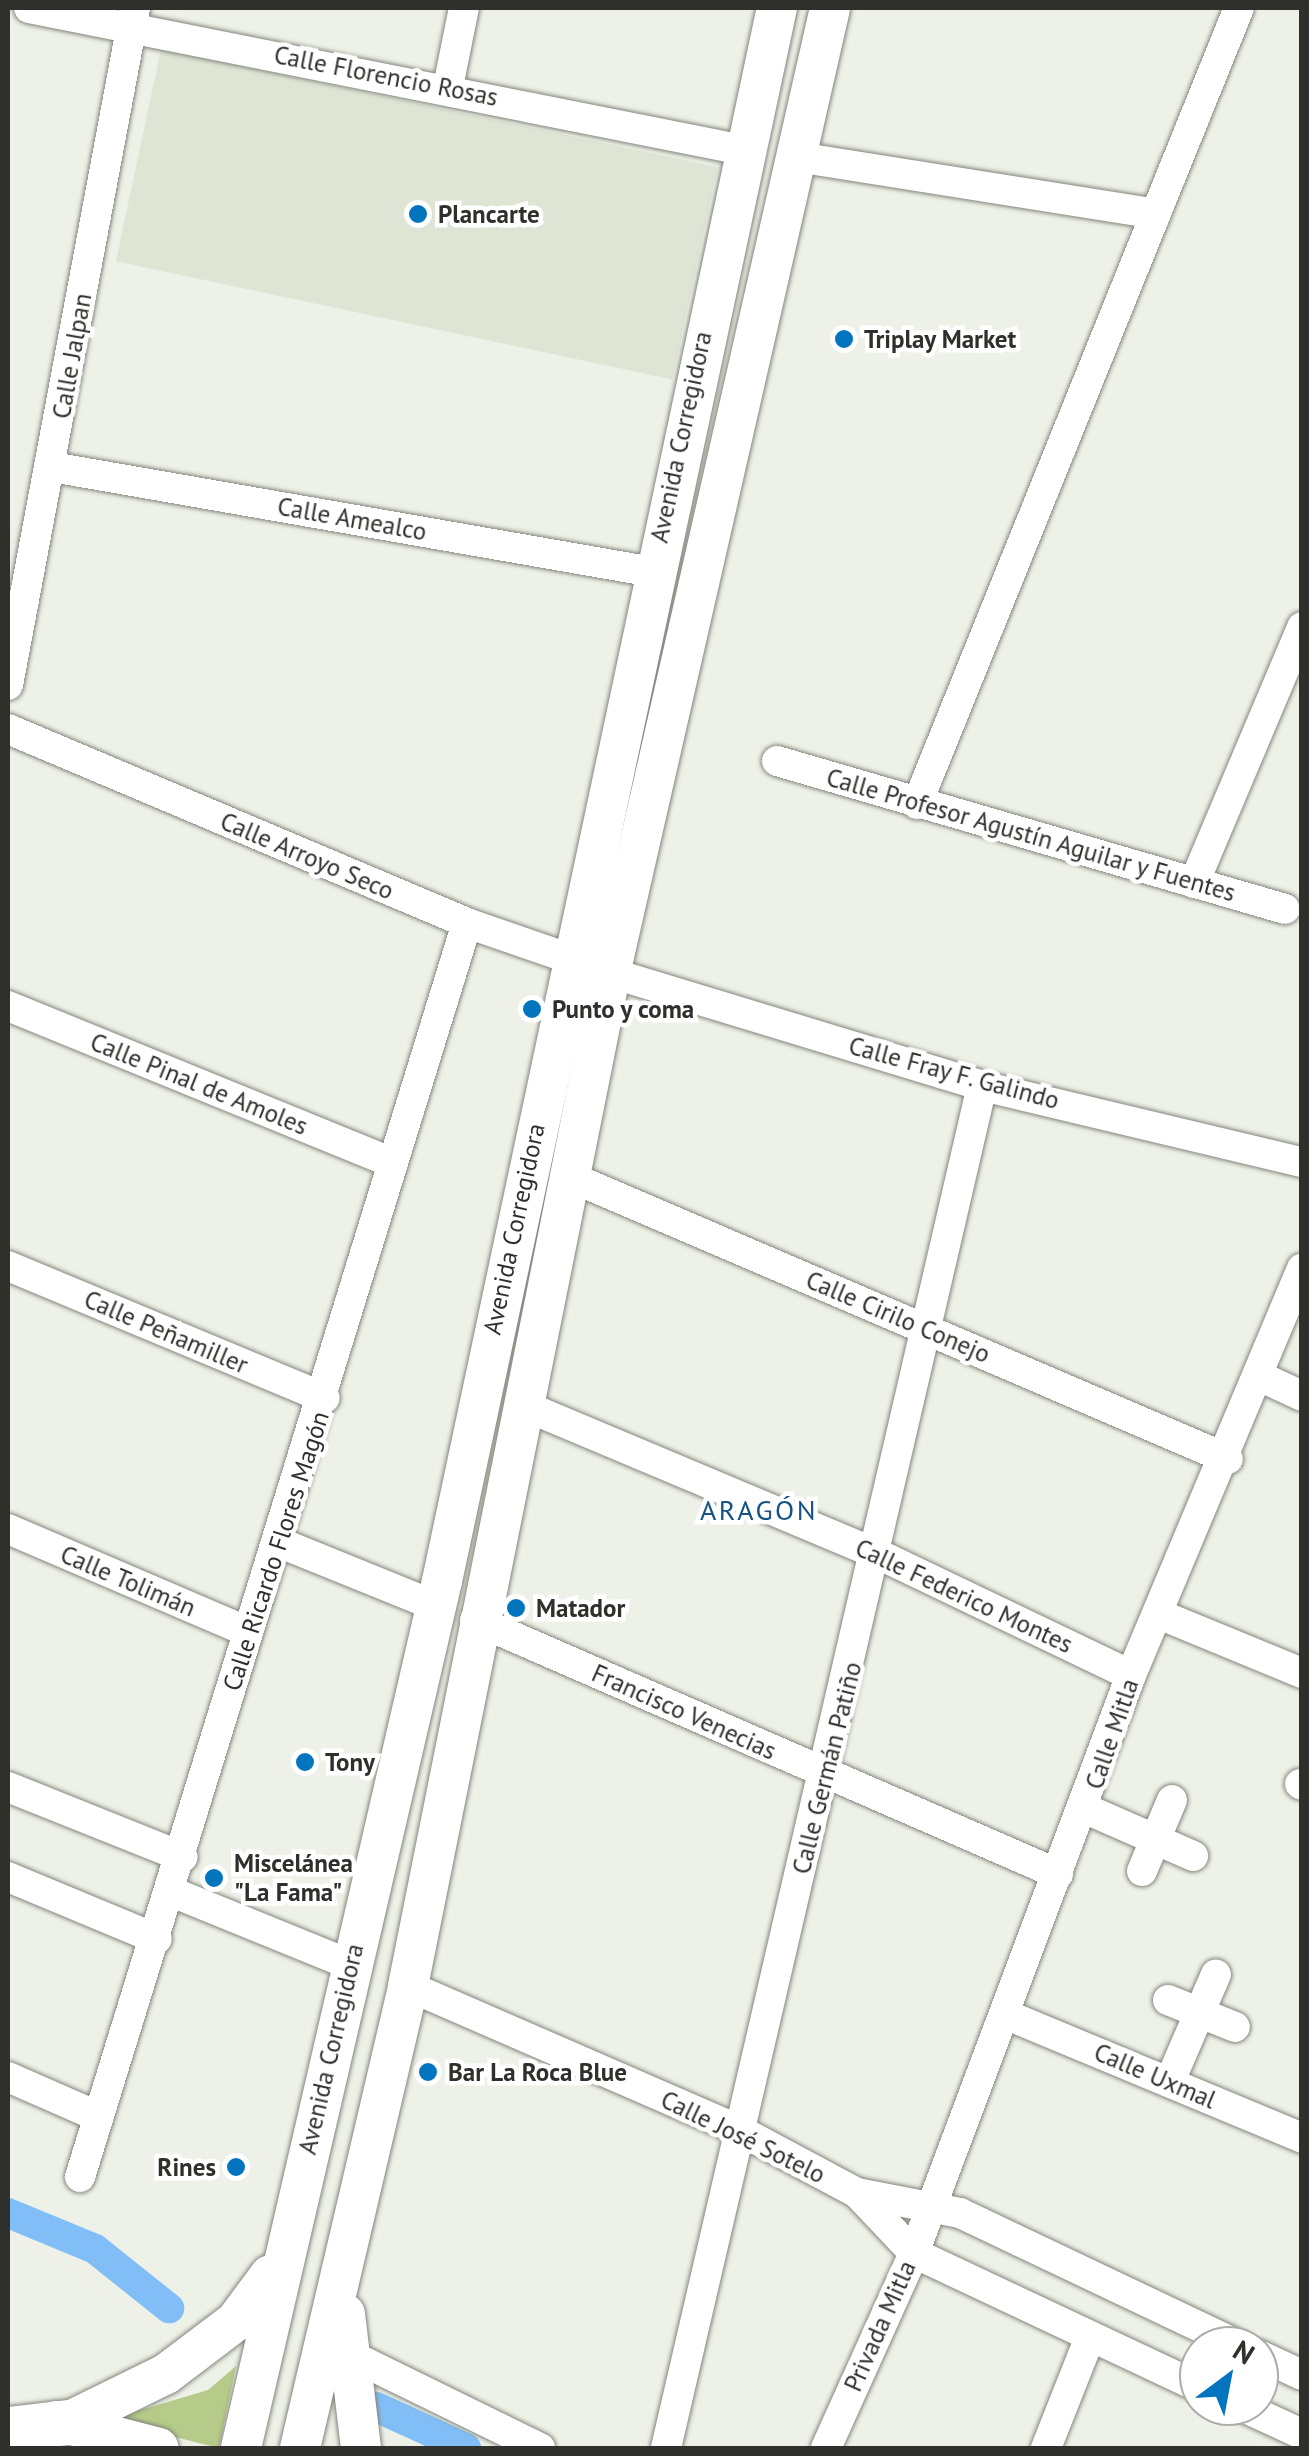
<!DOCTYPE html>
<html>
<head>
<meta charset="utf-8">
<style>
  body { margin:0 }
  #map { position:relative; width:1309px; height:2456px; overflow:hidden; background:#edf1e7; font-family:"PT Sans",sans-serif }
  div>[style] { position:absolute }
  .built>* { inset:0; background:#dfe5d5; transform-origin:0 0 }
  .green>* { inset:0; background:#b6cb89 }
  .canal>* { height:30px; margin:-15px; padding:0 15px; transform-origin:15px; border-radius:15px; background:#81bef7 }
  .roads { filter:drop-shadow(0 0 2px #82867c) drop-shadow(0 0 2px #82867c) }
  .minor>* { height:30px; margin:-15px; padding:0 15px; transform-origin:15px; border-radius:15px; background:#fff }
  .major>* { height:40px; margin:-20px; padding:0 20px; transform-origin:20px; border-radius:20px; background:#fff }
  .highway>* { height:45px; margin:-22.5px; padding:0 22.5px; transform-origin:22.5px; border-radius:22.5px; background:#fff }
  .dots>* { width:28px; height:28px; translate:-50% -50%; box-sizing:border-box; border:5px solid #fff; border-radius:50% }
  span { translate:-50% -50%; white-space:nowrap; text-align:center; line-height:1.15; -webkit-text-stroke:9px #fff; paint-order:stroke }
  .street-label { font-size:25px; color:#2f302c }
  .poi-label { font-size:25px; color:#2f302c; font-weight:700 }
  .left { translate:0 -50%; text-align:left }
  .right { translate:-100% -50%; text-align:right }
  .neighbourhood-label { font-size:28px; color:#175384; letter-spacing:2.5px }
  .frame { position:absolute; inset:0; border:10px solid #2f302c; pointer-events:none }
  .north { position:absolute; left:1179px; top:2326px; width:100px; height:100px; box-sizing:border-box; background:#fff; border:2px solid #acacab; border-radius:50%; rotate:32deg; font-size:28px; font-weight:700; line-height:40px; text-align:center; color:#2f302c }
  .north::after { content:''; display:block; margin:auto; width:35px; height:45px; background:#0374be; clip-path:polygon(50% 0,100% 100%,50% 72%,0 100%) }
</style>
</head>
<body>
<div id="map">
  <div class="built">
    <div style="left:161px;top:49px;width:569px;height:217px;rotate:12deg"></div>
  </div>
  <div class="green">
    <div style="clip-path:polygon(236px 2366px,219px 2448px,107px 2420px,208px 2390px)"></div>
  </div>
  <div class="canal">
    <div style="left:8px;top:2213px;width:94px;rotate:22.5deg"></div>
    <div style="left:95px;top:2249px;width:95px;rotate:38.6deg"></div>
    <div style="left:376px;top:2407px;width:99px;rotate:24.5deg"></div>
  </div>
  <div class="roads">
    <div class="minor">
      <div style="left:29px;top:8px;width:728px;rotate:11.25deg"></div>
      <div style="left:448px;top:87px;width:81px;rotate:-78.6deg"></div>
      <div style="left:797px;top:157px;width:363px;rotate:9deg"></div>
      <div style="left:52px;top:467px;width:610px;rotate:9.91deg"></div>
      <div style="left:8px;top:685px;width:689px;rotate:-79.38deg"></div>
      <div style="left:8px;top:729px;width:498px;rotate:22.9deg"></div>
      <div style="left:467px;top:923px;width:152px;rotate:19.1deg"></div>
      <div style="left:611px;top:973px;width:388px;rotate:16.9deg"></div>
      <div style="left:982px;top:1086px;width:329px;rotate:13.4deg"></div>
      <div style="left:777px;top:761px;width:529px;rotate:16.24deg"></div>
      <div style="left:917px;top:804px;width:859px;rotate:-67.98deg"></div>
      <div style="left:1194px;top:883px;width:278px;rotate:-67.1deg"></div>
      <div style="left:8px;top:1006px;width:413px;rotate:22.2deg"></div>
      <div style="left:568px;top:1176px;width:718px;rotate:23.21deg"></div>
      <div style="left:8px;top:1266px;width:343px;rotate:22.6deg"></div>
      <div style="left:1261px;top:1377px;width:45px;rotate:24.9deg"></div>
      <div style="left:520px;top:1404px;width:390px;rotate:22.8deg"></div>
      <div style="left:880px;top:1555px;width:278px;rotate:25.6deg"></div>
      <div style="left:8px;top:1529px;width:261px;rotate:23.2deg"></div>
      <div style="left:278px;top:1542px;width:170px;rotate:22.1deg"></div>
      <div style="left:1161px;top:1615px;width:152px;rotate:22.4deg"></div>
      <div style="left:475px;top:1620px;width:636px;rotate:23.54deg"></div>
      <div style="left:1300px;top:1784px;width:2px;rotate:27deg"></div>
      <div style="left:8px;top:1787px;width:188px;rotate:21.8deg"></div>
      <div style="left:1086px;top:1809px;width:117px;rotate:23.7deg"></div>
      <div style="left:1142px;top:1871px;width:77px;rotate:-67.1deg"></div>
      <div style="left:8px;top:1877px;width:161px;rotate:22.6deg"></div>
      <div style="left:172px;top:1892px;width:196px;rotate:22.2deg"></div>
      <div style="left:408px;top:1986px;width:361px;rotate:23.5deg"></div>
      <div style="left:739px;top:2130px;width:134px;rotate:28.1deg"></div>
      <div style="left:857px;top:2193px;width:83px;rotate:46.5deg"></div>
      <div style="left:914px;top:2253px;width:315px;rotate:25.2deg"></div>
      <div style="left:1168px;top:2000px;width:72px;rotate:21.9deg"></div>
      <div style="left:1007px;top:2015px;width:320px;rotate:22.6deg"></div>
      <div style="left:8px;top:2077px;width:99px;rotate:23.7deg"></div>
      <div style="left:1170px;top:2081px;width:116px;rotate:-66.7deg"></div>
      <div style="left:80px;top:2177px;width:1312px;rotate:-72.85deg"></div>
      <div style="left:857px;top:2193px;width:105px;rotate:11deg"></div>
      <div style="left:960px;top:2213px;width:310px;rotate:25.4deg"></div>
      <div style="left:348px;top:2354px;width:214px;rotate:26.1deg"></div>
      <div style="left:1259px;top:2355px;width:47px;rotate:24.9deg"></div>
      <div style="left:1241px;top:2406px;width:67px;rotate:24.7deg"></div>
      <div style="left:666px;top:2448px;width:1398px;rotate:-76.94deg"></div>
      <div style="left:826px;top:2448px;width:214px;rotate:-65.7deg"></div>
      <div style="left:914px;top:2253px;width:617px;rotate:-69.42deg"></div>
      <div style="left:1131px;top:1675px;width:441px;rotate:-67.2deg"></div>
      <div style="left:1046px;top:2448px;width:119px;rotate:-68.4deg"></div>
    </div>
    <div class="major">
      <div style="left:345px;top:2314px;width:135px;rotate:83.2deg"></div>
      <div style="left:56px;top:2421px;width:106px;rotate:14.7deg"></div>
      <div style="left:68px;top:2422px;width:109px;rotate:-26.1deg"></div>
      <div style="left:166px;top:2374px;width:88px;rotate:-37.1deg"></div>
      <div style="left:236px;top:2321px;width:57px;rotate:-53.5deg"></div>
      <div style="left:241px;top:2448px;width:890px;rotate:-76.95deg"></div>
      <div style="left:442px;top:1581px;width:1608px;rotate:-77.98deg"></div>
      <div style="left:300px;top:2448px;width:474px;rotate:-76.8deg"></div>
      <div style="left:408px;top:1986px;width:1050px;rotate:-78.69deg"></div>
      <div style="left:614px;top:956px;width:972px;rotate:-77.16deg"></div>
    </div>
    <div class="highway">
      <div style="left:8px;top:2429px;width:60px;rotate:-6.7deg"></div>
    </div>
  </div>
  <div class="dots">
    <div style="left:418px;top:214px;background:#0374be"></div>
    <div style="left:844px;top:339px;background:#0374be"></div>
    <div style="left:532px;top:1009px;background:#0374be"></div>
    <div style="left:516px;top:1608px;background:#0374be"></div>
    <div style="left:305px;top:1762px;background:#0374be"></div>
    <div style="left:214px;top:1878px;background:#0374be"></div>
    <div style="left:428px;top:2072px;background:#0374be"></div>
    <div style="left:236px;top:2167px;background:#0374be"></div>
  </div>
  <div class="street-label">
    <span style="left:386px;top:76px;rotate:11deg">Calle Florencio Rosas</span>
    <span style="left:72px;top:356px;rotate:-80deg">Calle Jalpan</span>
    <span style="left:681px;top:437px;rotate:-78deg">Avenida Corregidora</span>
    <span style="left:352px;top:519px;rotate:10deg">Calle Amealco</span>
    <span style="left:1031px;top:835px;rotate:16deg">Calle Profesor Agustín Aguilar y Fuentes</span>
    <span style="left:307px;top:856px;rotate:23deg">Calle Arroyo Seco</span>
    <span style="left:954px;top:1073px;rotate:15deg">Calle Fray F. Galindo</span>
    <span style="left:199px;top:1084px;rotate:22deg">Calle Pinal de Amoles</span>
    <span style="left:514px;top:1229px;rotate:-78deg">Avenida Corregidora</span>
    <span style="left:898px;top:1317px;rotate:23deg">Calle Cirilo Conejo</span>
    <span style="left:166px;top:1332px;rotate:23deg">Calle Peñamiller</span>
    <span style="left:276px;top:1551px;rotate:-72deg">Calle Ricardo Flores Magón</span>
    <span style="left:128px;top:1581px;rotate:23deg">Calle Tolimán</span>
    <span style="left:964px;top:1596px;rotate:25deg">Calle Federico Montes</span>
    <span style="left:684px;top:1712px;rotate:24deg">Francisco Venecias</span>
    <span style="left:1112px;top:1734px;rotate:-71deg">Calle Mitla</span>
    <span style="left:827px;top:1768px;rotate:-76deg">Calle Germán Patiño</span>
    <span style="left:331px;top:2049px;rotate:-77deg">Avenida Corregidora</span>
    <span style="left:1155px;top:2076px;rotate:23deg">Calle Uxmal</span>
    <span style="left:743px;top:2137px;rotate:26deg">Calle José Sotelo</span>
    <span style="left:880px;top:2326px;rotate:-66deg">Privada Mitla</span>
  </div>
  <div class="poi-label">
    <span class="left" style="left:438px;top:214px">Plancarte</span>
    <span class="left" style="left:864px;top:339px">Triplay Market</span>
    <span class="left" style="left:552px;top:1009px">Punto y coma</span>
    <span class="left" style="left:536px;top:1608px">Matador</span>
    <span class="left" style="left:325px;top:1762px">Tony</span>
    <span class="left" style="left:234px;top:1878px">Miscelánea<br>"La Fama"</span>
    <span class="left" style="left:448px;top:2072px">Bar La Roca Blue</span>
    <span class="right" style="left:216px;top:2167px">Rines</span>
  </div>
  <div class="neighbourhood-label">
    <span style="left:759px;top:1510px">ARAGÓN</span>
  </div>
  <div class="frame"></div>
  <div class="north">N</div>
</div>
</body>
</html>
